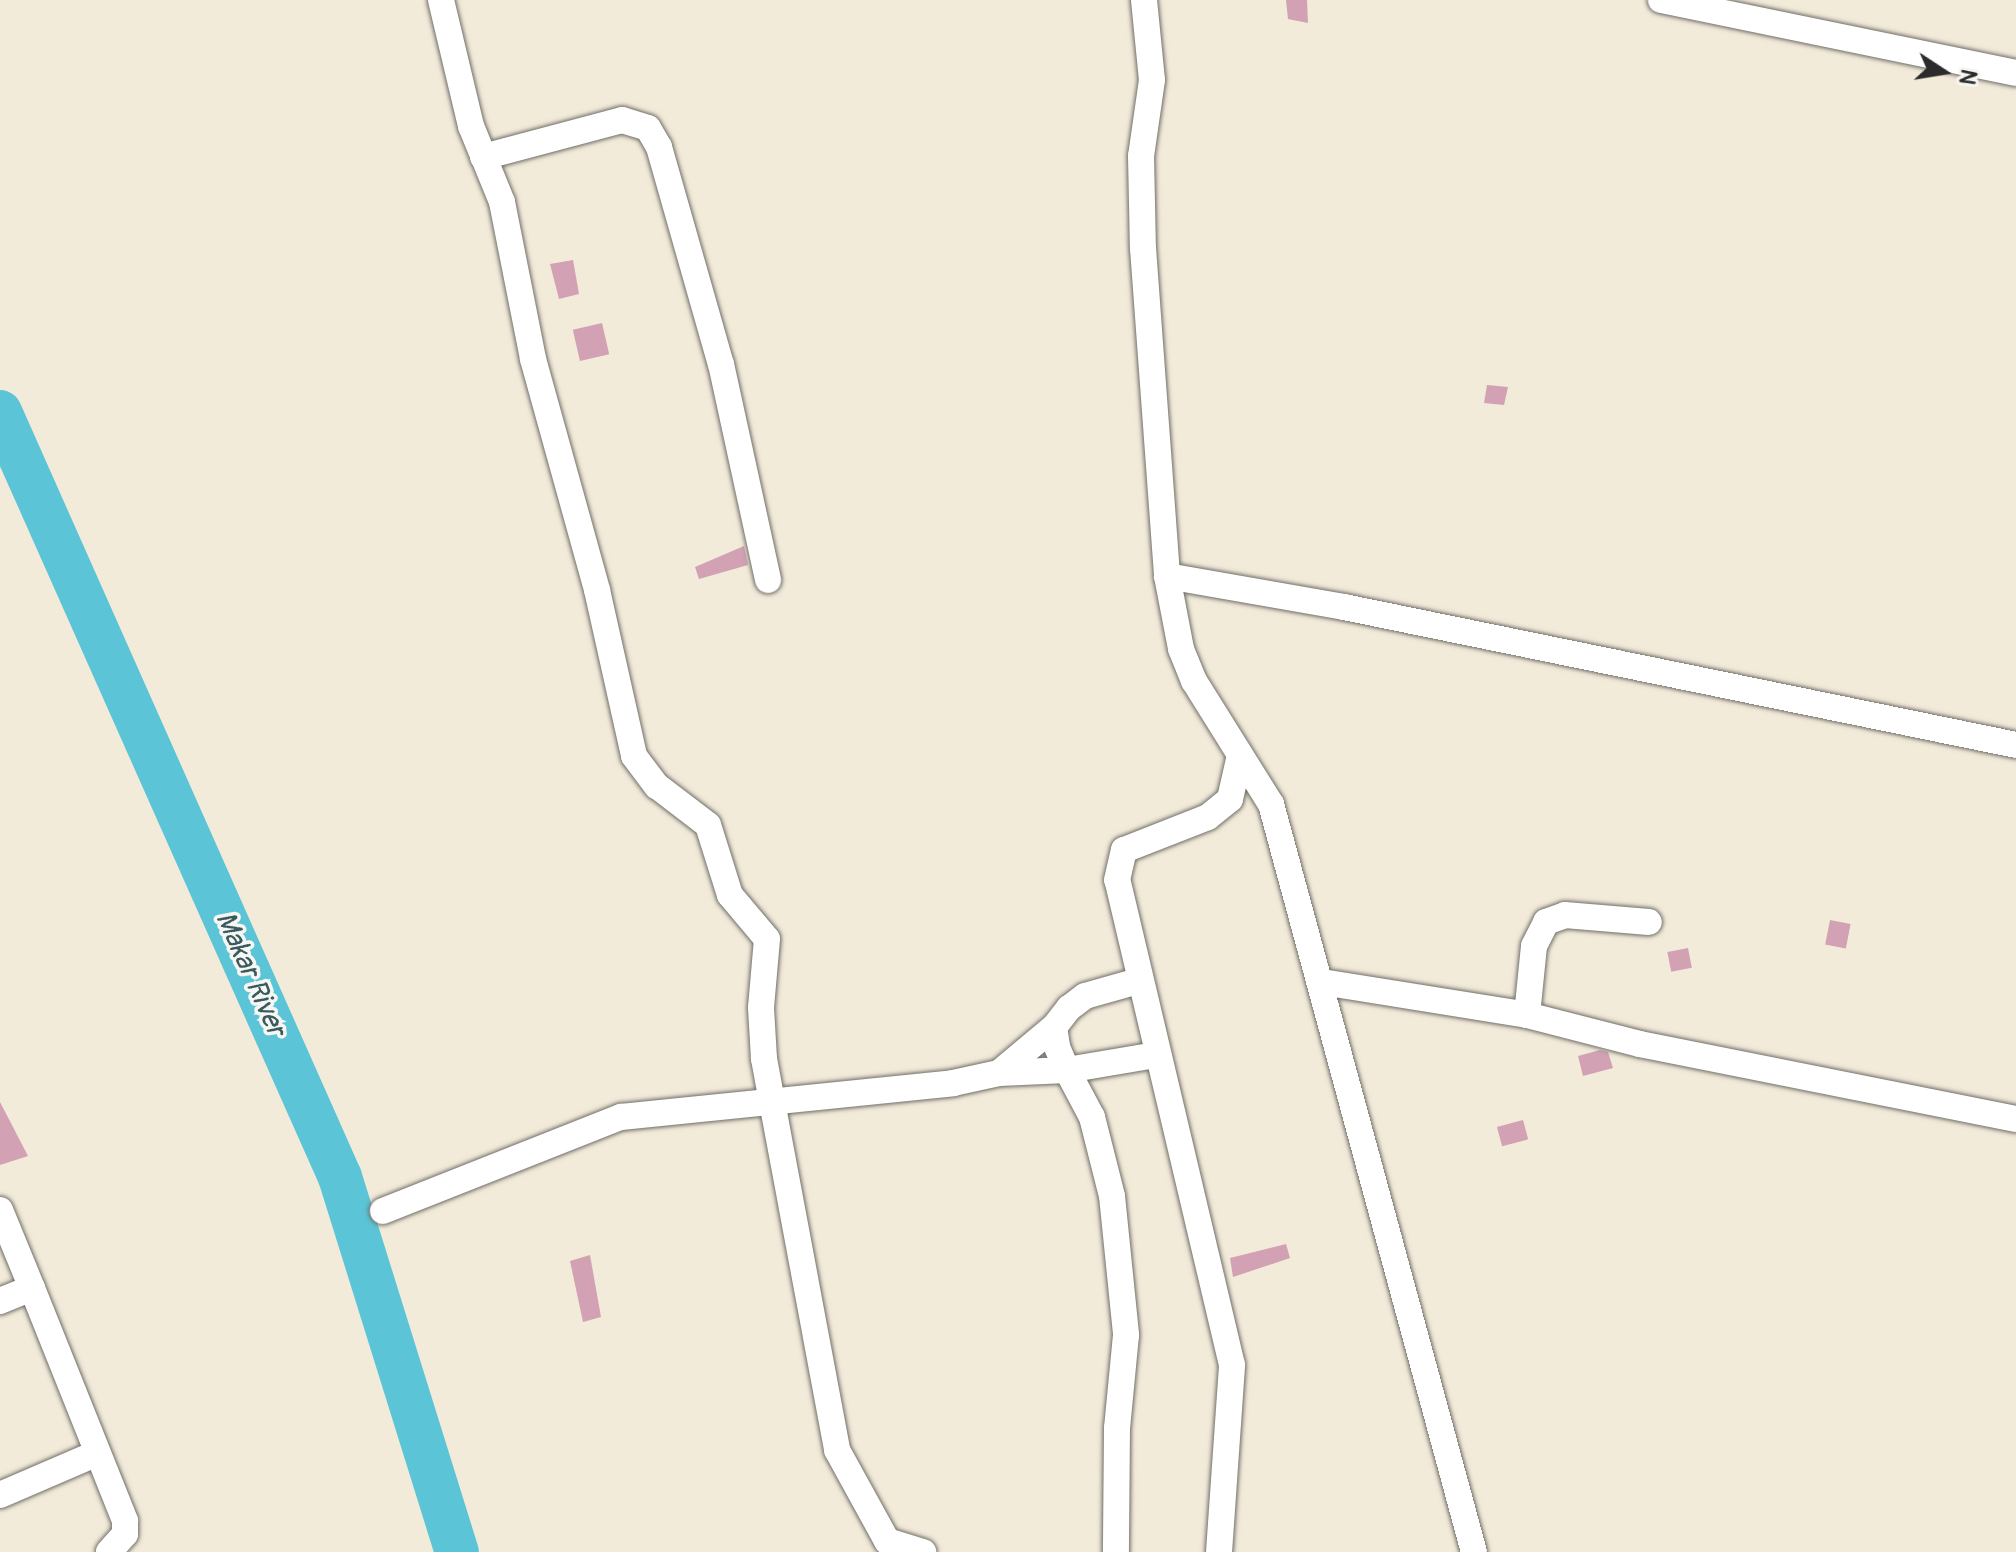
<!DOCTYPE html>
<html>
<head>
<meta charset="utf-8">
<style>
  body { margin:0 }
  #map { position:relative; width:2016px; height:1552px; overflow:hidden; background:#f2ebda; font-family:Pangolin,sans-serif }
  div>[style] { position:absolute }
  .river>* { height:44px; margin:-22px; padding:0 22px; transform-origin:22px; border-radius:22px; background:#5bc4d7 }
  .building>* { inset:0; background:#d2a1b3; transform-origin:0 0 }
  .roads { filter:drop-shadow(0 0 2px #716e68) drop-shadow(0 0 2px #716e68) }
  .street>* { height:26px; margin:-13px; padding:0 13px; transform-origin:13px; border-radius:13px; background:#fff }
  span { translate:-50% -50%; white-space:nowrap; text-align:center; line-height:1.15; -webkit-text-stroke:7px #f6f6f2; paint-order:stroke }
  .water-label { font-size:28px; color:#39595f; font-style:italic }
  .north { position:absolute; left:1904px; top:32px; width:80px; height:80px; -webkit-text-stroke:6px #f6f6f2; paint-order:stroke; rotate:102deg; font-size:22px; font-weight:700; line-height:32px; text-align:center; color:#2b2b2b }
  .north::after { content:''; display:block; margin:auto; width:28px; height:36px; background:#2b2b2b; clip-path:polygon(50% 0,100% 100%,50% 72%,0 100%) }
</style>
</head>
<body>
<div id="map">
  <div class="river">
    <div style="left:0;top:412px;width:837px;rotate:66.04deg"></div>
    <div style="left:340px;top:1177px;width:393px;rotate:72.7deg"></div>
  </div>
  <div class="building">
    <div style="clip-path:polygon(1286px 0,1307px 0,1308px 23px,1288px 19px)"></div>
    <div style="clip-path:polygon(573px 260px,579px 294px,559px 299px,550px 264px)"></div>
    <div style="left:602px;top:323px;width:32px;height:30px;rotate:77deg"></div>
    <div style="clip-path:polygon(1487px 385px,1508px 387px,1504px 405px,1484px 403px)"></div>
    <div style="clip-path:polygon(744px 546px,748px 565px,699px 579px,695px 567px)"></div>
    <div style="left:1830px;top:920px;width:21px;height:25px;rotate:11deg"></div>
    <div style="left:1688px;top:948px;width:20px;height:21px;rotate:79deg"></div>
    <div style="clip-path:polygon(1600px 1050px,1608px 1052px,1613px 1068px,1583px 1076px,1578px 1056px)"></div>
    <div style="clip-path:polygon(0 1102px,28px 1156px,0 1165px)"></div>
    <div style="left:1523px;top:1120px;width:20px;height:27px;rotate:75deg"></div>
    <div style="clip-path:polygon(1286px 1244px,1290px 1258px,1233px 1277px,1230px 1258px)"></div>
    <div style="clip-path:polygon(590px 1255px,601px 1317px,583px 1322px,570px 1261px)"></div>
  </div>
  <div class="roads">
    <div class="street">
      <div style="left:441px;top:0;width:130px;rotate:76.6deg"></div>
      <div style="left:471px;top:126px;width:82px;rotate:67.8deg"></div>
      <div style="left:502px;top:202px;width:160px;rotate:78.8deg"></div>
      <div style="left:533px;top:359px;width:240px;rotate:74.5deg"></div>
      <div style="left:597px;top:590px;width:170px;rotate:77.4deg"></div>
      <div style="left:634px;top:756px;width:38px;rotate:53deg"></div>
      <div style="left:657px;top:786px;width:64px;rotate:37.4deg"></div>
      <div style="left:708px;top:825px;width:73px;rotate:72.6deg"></div>
      <div style="left:730px;top:895px;width:57px;rotate:49.9deg"></div>
      <div style="left:767px;top:939px;width:69px;rotate:95deg"></div>
      <div style="left:761px;top:1008px;width:51px;rotate:86.6deg"></div>
      <div style="left:764px;top:1059px;width:398px;rotate:79.4deg"></div>
      <div style="left:837px;top:1450px;width:104px;rotate:61.2deg"></div>
      <div style="left:887px;top:1541px;width:38px;rotate:17deg"></div>
      <div style="left:1144px;top:0;width:80px;rotate:84.3deg"></div>
      <div style="left:1152px;top:80px;width:77px;rotate:98.2deg"></div>
      <div style="left:1141px;top:156px;width:92px;rotate:88.8deg"></div>
      <div style="left:1143px;top:248px;width:329px;rotate:85.8deg"></div>
      <div style="left:1167px;top:576px;width:74px;rotate:79.1deg"></div>
      <div style="left:1181px;top:649px;width:35px;rotate:68deg"></div>
      <div style="left:1194px;top:681px;width:145px;rotate:58deg"></div>
      <div style="left:1271px;top:804px;width:775px;rotate:74.82deg"></div>
      <div style="left:1661px;top:0;width:362px;rotate:11.6deg"></div>
      <div style="left:483px;top:157px;width:144px;rotate:-14.9deg"></div>
      <div style="left:622px;top:120px;width:27px;rotate:17deg"></div>
      <div style="left:648px;top:128px;width:22px;rotate:60deg"></div>
      <div style="left:659px;top:147px;width:226px;rotate:74.1deg"></div>
      <div style="left:721px;top:364px;width:221px;rotate:77.7deg"></div>
      <div style="left:1167px;top:576px;width:180px;rotate:9.9deg"></div>
      <div style="left:1344px;top:607px;width:686px;rotate:11.6deg"></div>
      <div style="left:1138px;top:981px;width:55px;rotate:164.2deg"></div>
      <div style="left:1085px;top:996px;width:20px;rotate:143deg"></div>
      <div style="left:1069px;top:1008px;width:24px;rotate:128deg"></div>
      <div style="left:1054px;top:1027px;width:20px;rotate:81deg"></div>
      <div style="left:1057px;top:1047px;width:25px;rotate:67deg"></div>
      <div style="left:1067px;top:1070px;width:90px;rotate:-9.6deg"></div>
      <div style="left:1322px;top:982px;width:208px;rotate:9.1deg"></div>
      <div style="left:1527px;top:1015px;width:117px;rotate:14.4deg"></div>
      <div style="left:1640px;top:1044px;width:383px;rotate:11.3deg"></div>
      <div style="left:1527px;top:1015px;width:69px;rotate:-84.2deg"></div>
      <div style="left:1534px;top:946px;width:27px;rotate:-63deg"></div>
      <div style="left:1546px;top:922px;width:20px;rotate:-20deg"></div>
      <div style="left:1565px;top:915px;width:84px;rotate:4.8deg"></div>
      <div style="left:999px;top:1073px;width:72px;rotate:-39.9deg"></div>
      <div style="left:0;top:1210px;width:84px;rotate:67.7deg"></div>
      <div style="left:32px;top:1288px;width:35px;rotate:158deg"></div>
      <div style="left:383px;top:1211px;width:256px;rotate:-21.6deg"></div>
      <div style="left:621px;top:1117px;width:334px;rotate:-5.8deg"></div>
      <div style="left:953px;top:1083px;width:47px;rotate:-12.3deg"></div>
      <div style="left:999px;top:1073px;width:68px;rotate:-2.5deg"></div>
      <div style="left:1067px;top:1070px;width:53px;rotate:62deg"></div>
      <div style="left:1092px;top:1117px;width:81px;rotate:75.8deg"></div>
      <div style="left:1112px;top:1196px;width:140px;rotate:84.2deg"></div>
      <div style="left:1126px;top:1335px;width:93px;rotate:95.5deg"></div>
      <div style="left:1117px;top:1428px;width:124px;rotate:90.5deg"></div>
      <div style="left:32px;top:1288px;width:251px;rotate:68.2deg"></div>
      <div style="left:125px;top:1521px;width:13px;rotate:90deg"></div>
      <div style="left:125px;top:1534px;width:24px;rotate:132deg"></div>
      <div style="left:0;top:1495px;width:103px;rotate:-23.3deg"></div>
      <div style="left:1219px;top:1552px;width:187px;rotate:-86deg"></div>
      <div style="left:1232px;top:1365px;width:498px;rotate:-103.3deg"></div>
      <div style="left:1117px;top:880px;width:31px;rotate:-77deg"></div>
      <div style="left:1124px;top:850px;width:90px;rotate:-21.4deg"></div>
      <div style="left:1208px;top:817px;width:28px;rotate:-39deg"></div>
      <div style="left:1230px;top:799px;width:45px;rotate:-77.2deg"></div>
    </div>
  </div>
  <div class="water-label">
    <span style="left:250px;top:974px;rotate:66deg">Makar River</span>
  </div>
  <div class="north">N</div>
</div>
</body>
</html>
